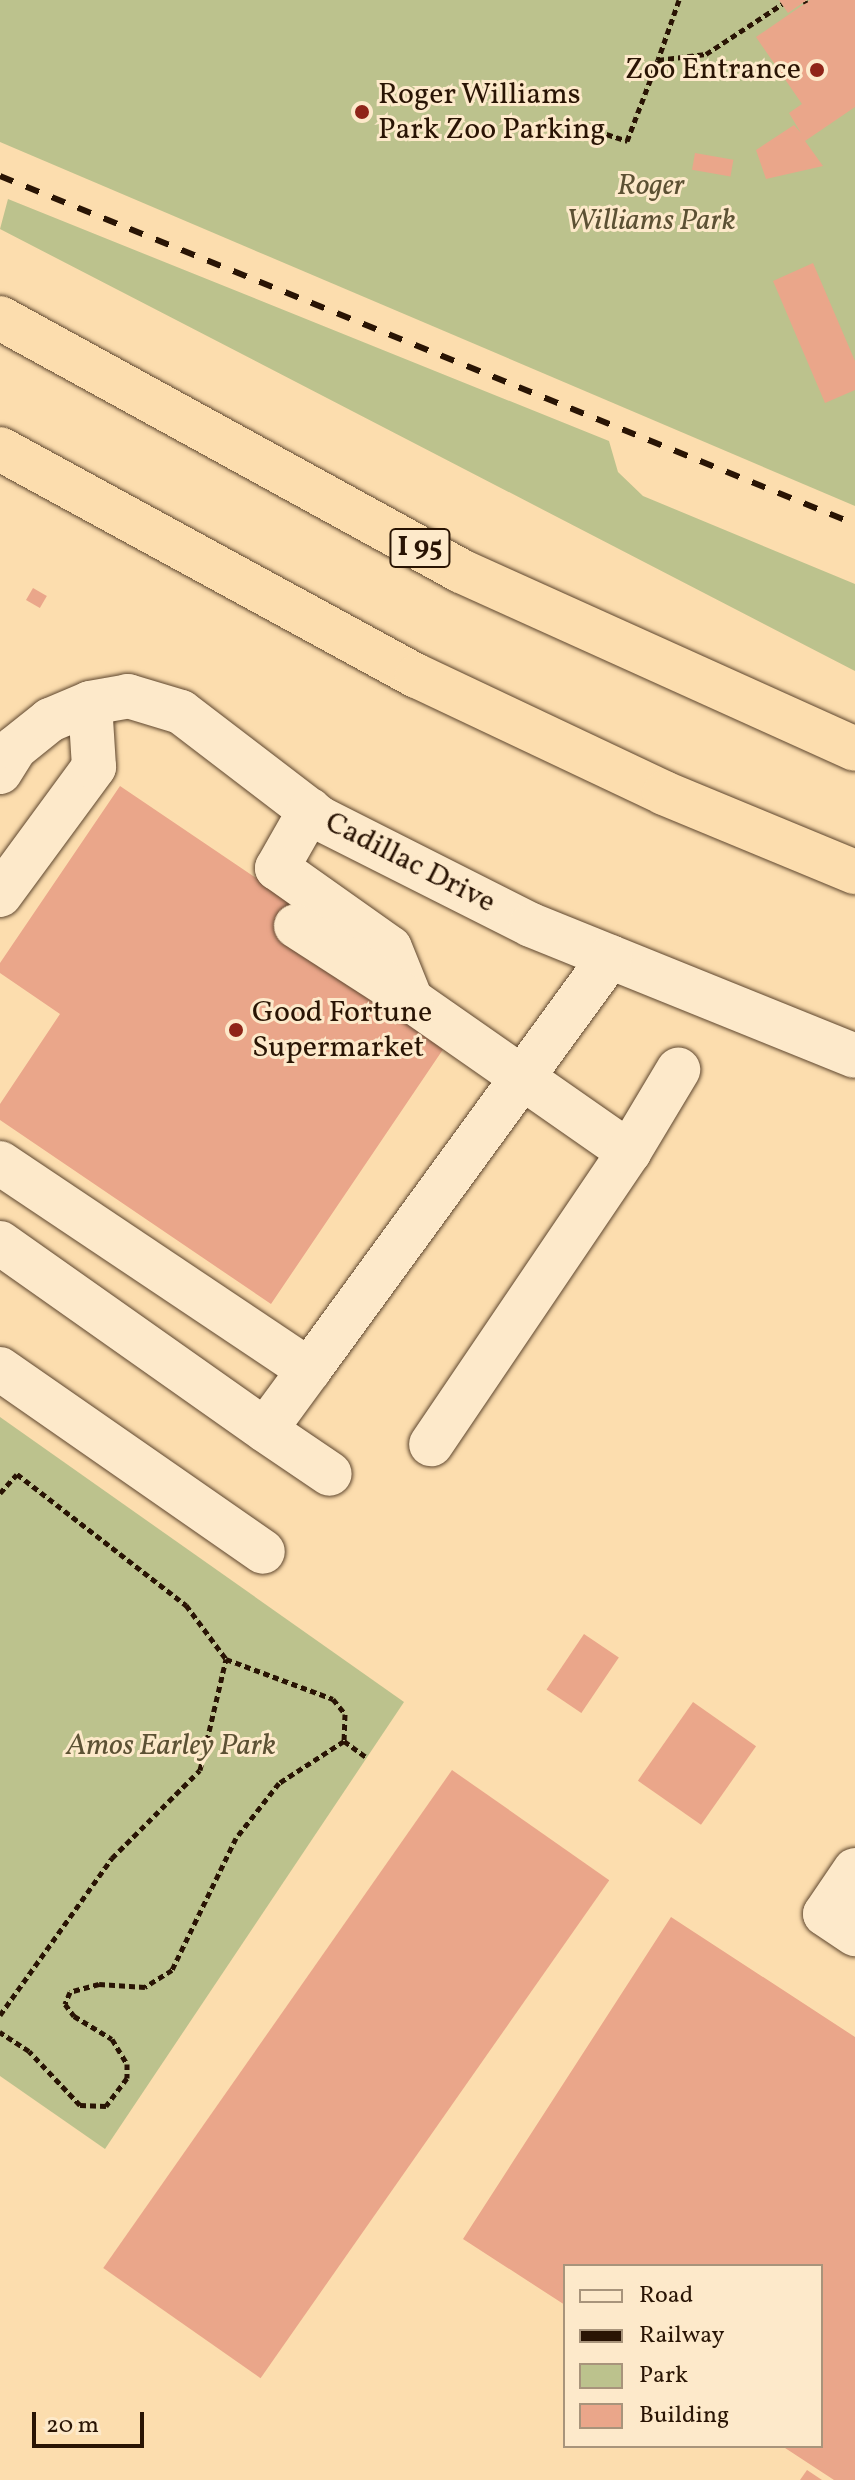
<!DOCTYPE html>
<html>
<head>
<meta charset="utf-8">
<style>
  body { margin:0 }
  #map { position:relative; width:855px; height:2480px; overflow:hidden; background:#fcddae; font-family:Vollkorn,serif }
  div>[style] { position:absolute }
  .green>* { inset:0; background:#bcc28d }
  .building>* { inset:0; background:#eaa68a; transform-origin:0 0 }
  .path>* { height:5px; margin-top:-2.5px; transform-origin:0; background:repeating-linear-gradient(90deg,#291404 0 6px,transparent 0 10px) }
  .roads { filter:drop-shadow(0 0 2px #5e462e) drop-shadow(0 0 2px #5e462e) }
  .minor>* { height:44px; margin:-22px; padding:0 22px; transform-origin:22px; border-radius:22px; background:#fde9ca }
  .highway>* { height:44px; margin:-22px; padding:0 22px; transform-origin:22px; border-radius:22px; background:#fcddae }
  .rail>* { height:6px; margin-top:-3px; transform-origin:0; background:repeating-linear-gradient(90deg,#291404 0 14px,transparent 0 28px) }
  .dots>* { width:22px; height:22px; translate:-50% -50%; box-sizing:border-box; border:4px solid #fde9ca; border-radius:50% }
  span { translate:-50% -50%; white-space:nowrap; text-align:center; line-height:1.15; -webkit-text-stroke:6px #fde9ca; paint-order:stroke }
  .shield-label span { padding:2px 6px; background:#fde9ca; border:2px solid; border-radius:6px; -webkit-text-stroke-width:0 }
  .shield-label { font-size:28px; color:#291404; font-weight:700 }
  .poi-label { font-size:30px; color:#291404 }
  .right { translate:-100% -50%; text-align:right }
  .left { translate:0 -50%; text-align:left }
  .park-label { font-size:30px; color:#5c5134; font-style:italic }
  .street-label { font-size:30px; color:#291404 }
  .legend { position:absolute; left:563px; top:2264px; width:260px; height:184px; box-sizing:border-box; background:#fde9ca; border:2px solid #a8947b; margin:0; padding:10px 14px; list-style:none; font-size:24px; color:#291404 }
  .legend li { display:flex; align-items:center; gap:16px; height:40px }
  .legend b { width:40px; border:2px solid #a8947b }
  .scale { position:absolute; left:32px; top:2412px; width:112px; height:36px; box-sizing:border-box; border:4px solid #291404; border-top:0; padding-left:10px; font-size:24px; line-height:28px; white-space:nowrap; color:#291404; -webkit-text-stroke:6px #fde9ca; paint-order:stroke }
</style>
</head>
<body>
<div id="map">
  <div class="green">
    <div style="clip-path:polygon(0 0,855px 0,855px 506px,0 142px)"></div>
    <div style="clip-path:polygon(8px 199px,609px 441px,618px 472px,643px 496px,855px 584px,855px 671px,0 229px)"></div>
    <div style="clip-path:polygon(0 1417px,404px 1702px,105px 2149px,0 2076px)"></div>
  </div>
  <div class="building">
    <div style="clip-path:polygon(779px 0,807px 0,788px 13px)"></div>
    <div style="clip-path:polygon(810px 0,855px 0,855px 107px,805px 141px,823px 166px,766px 179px,756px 150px,794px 125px,801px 133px,789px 113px,802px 104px,756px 37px)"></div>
    <div style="left:695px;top:153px;width:39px;height:17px;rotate:10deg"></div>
    <div style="clip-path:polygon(813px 263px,855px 361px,855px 390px,825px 403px,773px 281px)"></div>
    <div style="left:33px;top:588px;width:16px;height:14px;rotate:30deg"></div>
    <div style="clip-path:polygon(120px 786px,296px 905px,446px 1045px,271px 1304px,0 1120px,0 1104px,60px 1014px,0 973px,0 963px)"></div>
    <div style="left:584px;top:1634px;width:42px;height:67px;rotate:34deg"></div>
    <div style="left:693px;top:1702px;width:77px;height:96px;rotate:35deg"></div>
    <div style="left:452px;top:1770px;width:192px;height:608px;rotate:35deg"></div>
    <div style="clip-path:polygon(671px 1917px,855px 2037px,855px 2480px,834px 2480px,782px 2446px,821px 2446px,821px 2266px,565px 2266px,565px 2305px,463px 2239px)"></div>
    <div style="clip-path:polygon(807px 2470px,822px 2480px,800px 2480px)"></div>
  </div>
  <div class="path">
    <div style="left:679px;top:0;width:64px;rotate:109.3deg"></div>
    <div style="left:658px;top:60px;width:48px;rotate:-7.1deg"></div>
    <div style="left:706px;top:54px;width:91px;rotate:-33.3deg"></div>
    <div style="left:805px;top:1px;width:2px;rotate:63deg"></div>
    <div style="left:597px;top:131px;width:32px;rotate:18deg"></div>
    <div style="left:627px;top:141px;width:87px;rotate:-69.1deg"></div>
    <div style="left:0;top:1493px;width:25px;rotate:-48deg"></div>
    <div style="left:17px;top:1474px;width:214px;rotate:37.8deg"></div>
    <div style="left:186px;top:1605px;width:67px;rotate:53.5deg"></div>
    <div style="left:344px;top:1741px;width:29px;rotate:36deg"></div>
    <div style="left:0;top:2015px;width:193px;rotate:-54.5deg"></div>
    <div style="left:112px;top:1858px;width:124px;rotate:-45deg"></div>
    <div style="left:200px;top:1770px;width:114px;rotate:-76.8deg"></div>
    <div style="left:226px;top:1659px;width:114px;rotate:20.5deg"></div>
    <div style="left:333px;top:1699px;width:19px;rotate:51deg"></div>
    <div style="left:345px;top:1714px;width:27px;rotate:92deg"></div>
    <div style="left:344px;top:1741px;width:77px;rotate:147.1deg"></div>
    <div style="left:279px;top:1783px;width:70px;rotate:128deg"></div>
    <div style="left:236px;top:1838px;width:147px;rotate:115.9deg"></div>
    <div style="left:172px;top:1970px;width:32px;rotate:148deg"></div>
    <div style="left:145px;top:1987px;width:46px;rotate:-176.3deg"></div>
    <div style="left:99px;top:1984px;width:30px;rotate:165deg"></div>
    <div style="left:70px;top:1992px;width:13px;rotate:113deg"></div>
    <div style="left:65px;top:2004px;width:15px;rotate:53deg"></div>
    <div style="left:74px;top:2016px;width:44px;rotate:31.2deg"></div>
    <div style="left:112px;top:2039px;width:29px;rotate:59deg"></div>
    <div style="left:127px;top:2064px;width:14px;rotate:90deg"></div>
    <div style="left:127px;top:2078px;width:35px;rotate:127deg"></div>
    <div style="left:106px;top:2106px;width:26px;rotate:-178deg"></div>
    <div style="left:80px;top:2105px;width:74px;rotate:-133.4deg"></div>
    <div style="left:29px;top:2051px;width:35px;rotate:-147deg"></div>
  </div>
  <div class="roads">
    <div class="minor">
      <div style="left:0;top:772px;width:28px;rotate:-58deg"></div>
      <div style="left:15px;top:748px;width:45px;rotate:-38.7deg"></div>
      <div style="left:50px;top:720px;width:43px;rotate:-23deg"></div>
      <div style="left:90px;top:703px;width:39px;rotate:-10deg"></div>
      <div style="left:128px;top:696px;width:55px;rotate:16.8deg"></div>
      <div style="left:181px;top:712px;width:176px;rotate:37.4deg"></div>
      <div style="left:321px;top:819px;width:235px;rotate:26.8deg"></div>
      <div style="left:531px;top:925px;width:349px;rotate:22deg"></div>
      <div style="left:310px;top:810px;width:67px;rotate:119.6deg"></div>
      <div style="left:277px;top:868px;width:138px;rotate:35.3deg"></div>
      <div style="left:390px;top:948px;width:56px;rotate:68deg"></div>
      <div style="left:411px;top:1000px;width:266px;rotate:34.9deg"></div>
      <div style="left:629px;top:1152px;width:353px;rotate:124.1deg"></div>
      <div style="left:0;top:895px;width:159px;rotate:-53.7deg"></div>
      <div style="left:94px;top:767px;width:64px;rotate:-93.6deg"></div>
      <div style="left:296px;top:926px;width:137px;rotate:32.8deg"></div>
      <div style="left:629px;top:1152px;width:96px;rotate:-59.1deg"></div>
      <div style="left:0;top:1163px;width:372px;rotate:33.8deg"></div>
      <div style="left:309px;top:1370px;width:511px;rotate:-53.91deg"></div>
      <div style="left:0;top:1243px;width:324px;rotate:35.2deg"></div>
      <div style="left:0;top:1369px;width:320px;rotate:34.8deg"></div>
      <div style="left:309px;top:1370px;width:74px;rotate:126.3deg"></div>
      <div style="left:265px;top:1430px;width:78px;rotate:34.1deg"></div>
      <div style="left:855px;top:1870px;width:53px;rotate:124.3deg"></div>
      <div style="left:825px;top:1914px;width:36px;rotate:34deg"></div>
    </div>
    <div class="highway">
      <div style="left:0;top:318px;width:526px;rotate:28.76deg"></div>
      <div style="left:461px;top:571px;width:432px;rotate:24.3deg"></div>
      <div style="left:0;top:449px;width:475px;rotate:28.6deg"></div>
      <div style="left:417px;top:676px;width:273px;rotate:25.3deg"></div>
      <div style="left:664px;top:793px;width:207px;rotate:22.5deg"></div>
    </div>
  </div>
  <div class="rail">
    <div style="left:0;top:176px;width:923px;rotate:22.15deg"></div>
  </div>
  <div class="dots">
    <div style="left:817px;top:70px;background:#8f2418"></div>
    <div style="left:362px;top:112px;background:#8f2418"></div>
    <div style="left:236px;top:1030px;background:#8f2418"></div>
  </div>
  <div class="shield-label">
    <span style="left:420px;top:548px">I 95</span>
  </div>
  <div class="poi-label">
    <span class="right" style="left:801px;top:70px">Zoo Entrance</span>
    <span class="left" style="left:378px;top:112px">Roger Williams<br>Park Zoo Parking</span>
    <span class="left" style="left:252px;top:1030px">Good Fortune<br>Supermarket</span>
  </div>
  <div class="park-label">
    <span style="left:651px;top:203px">Roger<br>Williams Park</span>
    <span style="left:171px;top:1746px">Amos Earley Park</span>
  </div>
  <div class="street-label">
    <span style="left:410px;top:863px;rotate:27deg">Cadillac Drive</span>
  </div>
  <ul class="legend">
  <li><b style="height:10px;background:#fde9ca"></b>Road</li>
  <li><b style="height:10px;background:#291404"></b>Railway</li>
  <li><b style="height:22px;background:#bcc28d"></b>Park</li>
  <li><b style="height:22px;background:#eaa68a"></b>Building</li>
  </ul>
  <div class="scale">20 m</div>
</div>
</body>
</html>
